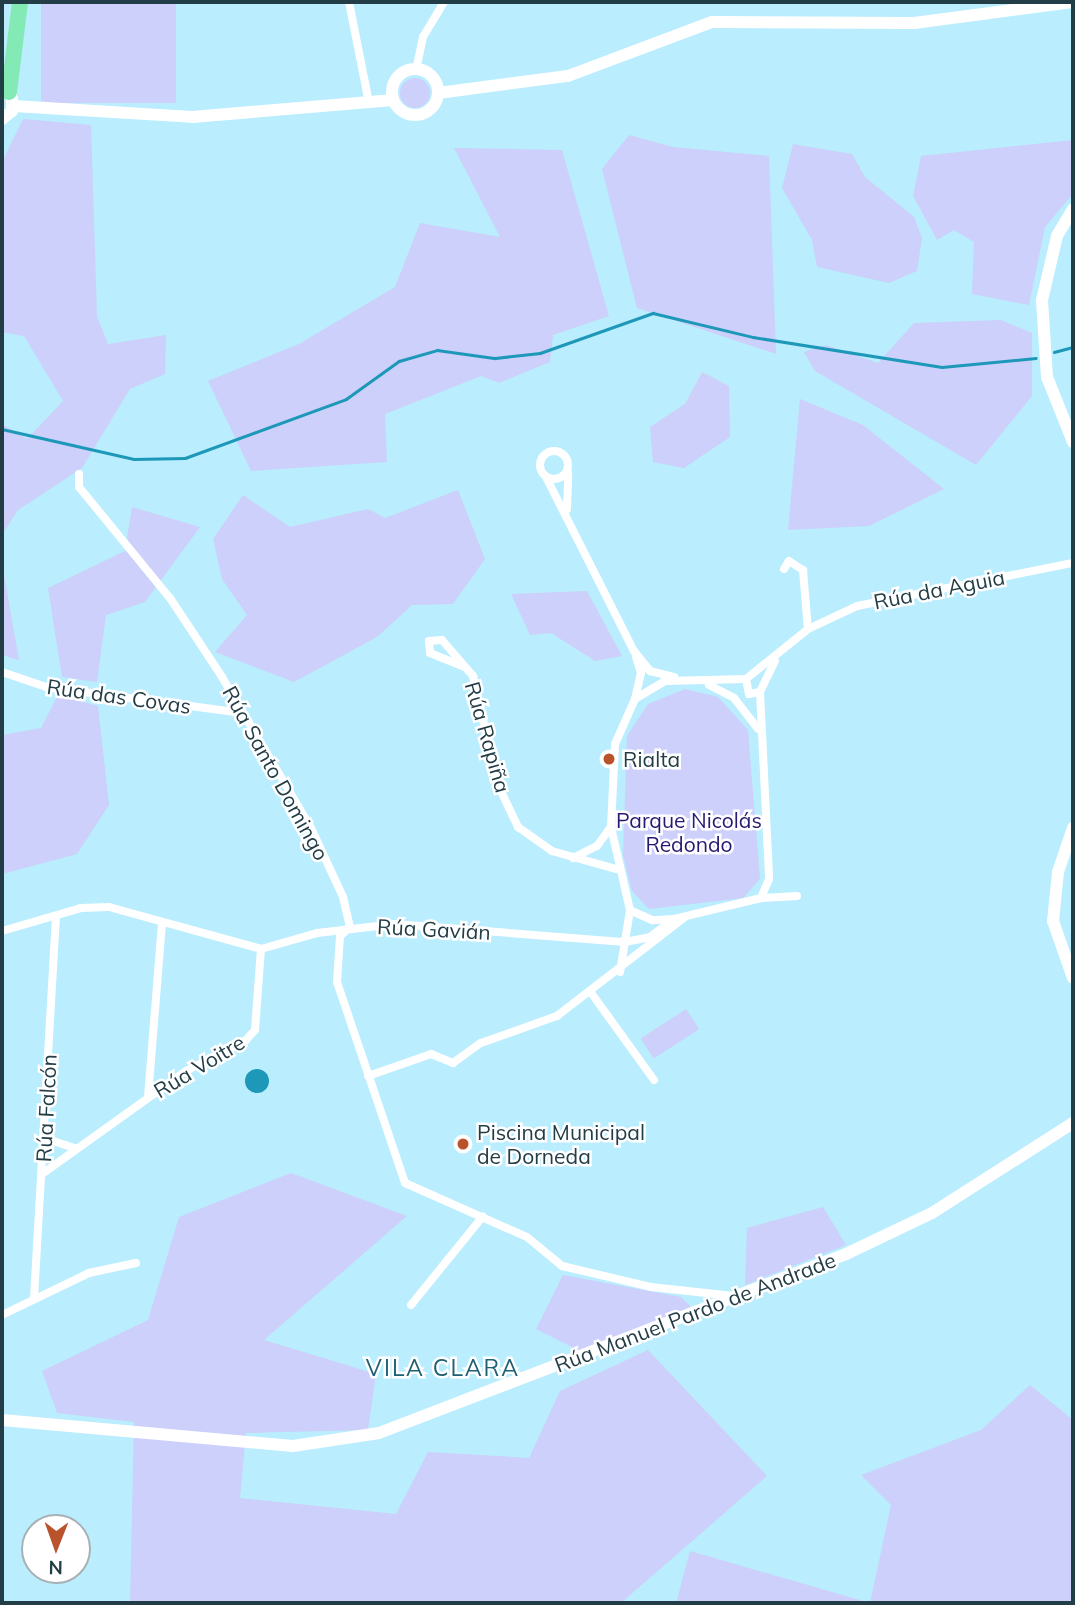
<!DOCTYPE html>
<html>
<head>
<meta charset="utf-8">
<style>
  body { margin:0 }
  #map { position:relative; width:1075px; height:1605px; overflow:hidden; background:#baedfe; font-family:Mulish,sans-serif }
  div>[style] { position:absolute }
  .green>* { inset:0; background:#ccd0fa; transform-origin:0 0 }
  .round { border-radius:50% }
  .water>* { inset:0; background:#1e98b8 }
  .stream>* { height:2.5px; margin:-1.25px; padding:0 1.25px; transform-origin:1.25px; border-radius:1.25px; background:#1e98b8 }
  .street>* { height:8px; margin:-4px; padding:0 4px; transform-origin:4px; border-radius:4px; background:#fff }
  .street>.ring { margin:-4px; padding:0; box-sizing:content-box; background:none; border:8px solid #fff; border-radius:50% }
  .secondary>* { height:12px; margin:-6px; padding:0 6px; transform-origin:6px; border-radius:6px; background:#fff }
  .secondary>.ring { margin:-6px; padding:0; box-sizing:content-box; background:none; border:12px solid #fff; border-radius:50% }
  .highway>* { height:16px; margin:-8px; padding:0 8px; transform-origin:8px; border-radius:8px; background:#83eab6 }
  .dots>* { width:19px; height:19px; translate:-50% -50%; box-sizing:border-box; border:4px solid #fff; border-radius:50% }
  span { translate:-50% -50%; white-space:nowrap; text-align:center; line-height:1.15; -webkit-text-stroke:5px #fff; paint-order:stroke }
  .street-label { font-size:21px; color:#233d46 }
  .poi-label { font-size:21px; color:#233d46 }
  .left { translate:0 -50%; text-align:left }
  .park-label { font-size:21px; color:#271b71 }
  .neighbourhood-label { font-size:23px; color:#1f6073; letter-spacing:2px }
  .frame { position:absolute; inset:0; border:4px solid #233d46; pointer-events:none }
  .north { position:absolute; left:21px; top:1514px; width:70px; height:70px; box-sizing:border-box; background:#fff; border:2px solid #a7b1b5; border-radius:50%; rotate:181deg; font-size:19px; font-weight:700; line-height:28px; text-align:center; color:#233d46 }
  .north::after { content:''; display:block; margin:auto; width:24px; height:32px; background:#ba532b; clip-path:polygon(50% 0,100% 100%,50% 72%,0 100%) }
</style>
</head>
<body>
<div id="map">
  <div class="green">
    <div style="left:41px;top:2px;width:135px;height:101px"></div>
    <div class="round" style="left:400px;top:78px;width:30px;height:30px"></div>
    <div style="clip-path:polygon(23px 119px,91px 125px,97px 316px,108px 344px,166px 335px,165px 374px,130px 389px,82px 468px,18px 510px,2px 535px,2px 424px,27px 439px,63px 401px,24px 336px,2px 332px,2px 162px)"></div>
    <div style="clip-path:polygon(629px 135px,673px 147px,769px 156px,776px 354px,637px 308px,602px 169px)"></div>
    <div style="clip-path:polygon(1073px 140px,1073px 194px,1045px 227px,1029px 305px,972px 294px,974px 242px,954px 230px,937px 240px,913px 196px,921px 156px)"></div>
    <div style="clip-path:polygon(793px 144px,852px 154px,865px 177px,914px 217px,922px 238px,917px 271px,889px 283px,817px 267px,812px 240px,782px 188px)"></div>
    <div style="clip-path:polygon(454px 148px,562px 150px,609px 316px,553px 335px,550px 362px,499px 383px,481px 376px,385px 414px,387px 462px,251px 471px,208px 381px,299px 344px,395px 287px,420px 223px,500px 237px)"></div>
    <div style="clip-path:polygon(1001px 320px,1032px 333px,1032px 396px,976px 465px,815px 371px,804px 352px,826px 345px,878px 363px,914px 323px)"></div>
    <div style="clip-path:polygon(702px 372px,729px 386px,730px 437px,684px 468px,653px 462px,650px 427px,685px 404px)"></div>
    <div style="clip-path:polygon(800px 399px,863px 425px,944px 489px,869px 526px,788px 530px)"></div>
    <div style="clip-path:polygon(458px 490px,485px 559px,453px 604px,412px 605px,377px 637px,294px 682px,215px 652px,247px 615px,222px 579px,213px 539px,243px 495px,290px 527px,368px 509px,385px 518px)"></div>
    <div style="clip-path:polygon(132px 507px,200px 527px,145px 602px,106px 615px,97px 682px,62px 677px,48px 588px,125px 551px)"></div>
    <div style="clip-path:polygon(2px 563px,19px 660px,2px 655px)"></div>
    <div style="clip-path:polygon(587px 591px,622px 656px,595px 661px,551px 633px,530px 635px,511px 594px)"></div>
    <div style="clip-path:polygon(685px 689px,718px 697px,748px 730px,760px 879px,743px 898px,649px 909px,632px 891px,623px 855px,627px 736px,648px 704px)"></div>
    <div style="clip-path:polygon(58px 695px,98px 706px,109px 805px,77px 854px,2px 874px,2px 735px,41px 728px)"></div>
    <div style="left:686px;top:1009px;width:24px;height:54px;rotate:57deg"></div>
    <div style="clip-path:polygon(291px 1173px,407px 1216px,264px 1340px,376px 1374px,368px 1430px,246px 1433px,240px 1498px,396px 1514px,428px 1452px,529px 1458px,560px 1391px,648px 1350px,767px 1476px,621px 1603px,130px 1603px,134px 1422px,57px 1413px,42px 1371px,148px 1320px,179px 1217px)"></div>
    <div style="clip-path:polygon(823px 1207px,846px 1245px,745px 1285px,747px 1228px)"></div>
    <div style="clip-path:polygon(563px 1275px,681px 1297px,692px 1308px,580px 1351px,536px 1329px)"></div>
    <div style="clip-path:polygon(1030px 1385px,1073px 1420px,1073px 1603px,676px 1603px,690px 1551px,870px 1603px,891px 1505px,861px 1475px,981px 1430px)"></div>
  </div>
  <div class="water">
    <div class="round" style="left:245px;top:1069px;width:24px;height:24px"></div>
  </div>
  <div class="stream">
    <div style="left:1054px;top:352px;width:20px;rotate:-15deg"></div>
    <div style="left:2px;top:429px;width:135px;rotate:12.8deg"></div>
    <div style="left:134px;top:459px;width:51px;rotate:-1.1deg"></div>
    <div style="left:185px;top:458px;width:171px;rotate:-20.1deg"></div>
    <div style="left:346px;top:399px;width:65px;rotate:-35.6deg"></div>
    <div style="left:399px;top:361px;width:40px;rotate:-16deg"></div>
    <div style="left:437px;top:350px;width:59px;rotate:7.9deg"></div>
    <div style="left:495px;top:358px;width:45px;rotate:-6.3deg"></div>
    <div style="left:540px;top:353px;width:120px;rotate:-19.5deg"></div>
    <div style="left:653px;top:313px;width:103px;rotate:13.5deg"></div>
    <div style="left:753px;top:337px;width:191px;rotate:9deg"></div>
    <div style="left:942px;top:367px;width:94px;rotate:-5.5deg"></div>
  </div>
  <div class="street">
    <div style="left:349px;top:2px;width:103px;rotate:78.8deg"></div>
    <div style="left:416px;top:70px;width:34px;rotate:-78deg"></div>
    <div style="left:423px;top:37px;width:41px;rotate:-59deg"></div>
    <div class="ring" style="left:540px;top:451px;width:20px;height:20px"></div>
    <div style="left:79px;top:474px;width:13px;rotate:90deg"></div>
    <div style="left:79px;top:487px;width:144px;rotate:50.7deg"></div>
    <div style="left:170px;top:598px;width:95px;rotate:56.6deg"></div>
    <div style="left:222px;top:677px;width:175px;rotate:59.5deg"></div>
    <div style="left:311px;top:828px;width:76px;rotate:65.1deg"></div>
    <div style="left:343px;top:897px;width:31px;rotate:77deg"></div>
    <div style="left:350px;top:927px;width:13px;rotate:138deg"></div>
    <div style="left:340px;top:936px;width:46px;rotate:93.7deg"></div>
    <div style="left:337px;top:982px;width:212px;rotate:71.3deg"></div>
    <div style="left:405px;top:1183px;width:133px;rotate:23.9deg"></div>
    <div style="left:527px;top:1237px;width:45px;rotate:39.6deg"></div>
    <div style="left:562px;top:1266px;width:91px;rotate:13.3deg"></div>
    <div style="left:651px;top:1287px;width:83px;rotate:6.2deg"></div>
    <div style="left:546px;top:477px;width:195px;rotate:63.2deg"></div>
    <div style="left:634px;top:651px;width:26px;rotate:51deg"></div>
    <div style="left:650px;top:671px;width:25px;rotate:14deg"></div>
    <div style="left:567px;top:509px;width:36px;rotate:-88deg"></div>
    <div style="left:784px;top:569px;width:9px;rotate:-58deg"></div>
    <div style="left:789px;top:561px;width:17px;rotate:33deg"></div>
    <div style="left:803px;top:570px;width:59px;rotate:85.2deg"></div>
    <div style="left:442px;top:640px;width:48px;rotate:49.3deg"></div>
    <div style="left:473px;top:676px;width:112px;rotate:77.1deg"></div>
    <div style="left:498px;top:785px;width:47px;rotate:64.5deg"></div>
    <div style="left:518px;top:827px;width:42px;rotate:35.2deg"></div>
    <div style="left:552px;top:851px;width:66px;rotate:15.7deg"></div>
    <div style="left:442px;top:640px;width:13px;rotate:176deg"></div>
    <div style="left:429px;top:641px;width:12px;rotate:85deg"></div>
    <div style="left:430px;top:653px;width:38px;rotate:22deg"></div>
    <div style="left:775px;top:661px;width:34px;rotate:116deg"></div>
    <div style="left:760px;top:692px;width:187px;rotate:87.2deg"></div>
    <div style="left:769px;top:879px;width:21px;rotate:113deg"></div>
    <div style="left:761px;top:898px;width:89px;rotate:166.4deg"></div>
    <div style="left:674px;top:919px;width:22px;rotate:177deg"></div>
    <div style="left:652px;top:920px;width:24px;rotate:-156deg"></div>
    <div style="left:630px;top:910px;width:85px;rotate:-102.9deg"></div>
    <div style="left:611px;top:827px;width:83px;rotate:-87.2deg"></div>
    <div style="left:615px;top:744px;width:49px;rotate:-66deg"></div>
    <div style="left:635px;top:699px;width:35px;rotate:-31deg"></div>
    <div style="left:665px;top:681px;width:81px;rotate:-1.4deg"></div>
    <div style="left:746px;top:679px;width:80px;rotate:-38.9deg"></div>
    <div style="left:808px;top:629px;width:54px;rotate:-25.1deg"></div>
    <div style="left:857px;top:606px;width:220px;rotate:-11.3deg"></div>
    <div style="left:2px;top:672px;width:46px;rotate:18.8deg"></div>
    <div style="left:46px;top:687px;width:193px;rotate:7.5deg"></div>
    <div style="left:746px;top:679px;width:15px;rotate:79deg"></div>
    <div style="left:749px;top:694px;width:11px;rotate:-10deg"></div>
    <div style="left:709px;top:685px;width:28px;rotate:27deg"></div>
    <div style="left:734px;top:698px;width:39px;rotate:52deg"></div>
    <div style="left:635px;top:699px;width:27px;rotate:-77deg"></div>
    <div style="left:641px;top:673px;width:17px;rotate:-107deg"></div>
    <div style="left:573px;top:858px;width:27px;rotate:-27deg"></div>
    <div style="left:597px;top:846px;width:24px;rotate:-54deg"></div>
    <div style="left:761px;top:898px;width:36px;rotate:-3deg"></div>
    <div style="left:2px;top:931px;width:82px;rotate:-16.2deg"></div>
    <div style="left:81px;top:908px;width:28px;rotate:-2deg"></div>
    <div style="left:109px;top:907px;width:158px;rotate:15.4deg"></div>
    <div style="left:261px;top:949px;width:58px;rotate:-15.9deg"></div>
    <div style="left:317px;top:933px;width:79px;rotate:-6.6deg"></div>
    <div style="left:395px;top:924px;width:231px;rotate:4.5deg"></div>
    <div style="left:625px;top:942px;width:25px;rotate:-11deg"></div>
    <div style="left:650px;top:937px;width:30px;rotate:-37deg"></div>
    <div style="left:620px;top:972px;width:63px;rotate:-80.8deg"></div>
    <div style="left:592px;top:994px;width:106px;rotate:54.2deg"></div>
    <div style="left:368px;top:1076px;width:67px;rotate:-19.2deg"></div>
    <div style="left:431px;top:1054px;width:24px;rotate:22deg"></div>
    <div style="left:453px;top:1063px;width:34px;rotate:-36deg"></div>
    <div style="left:481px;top:1043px;width:81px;rotate:-19.6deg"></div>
    <div style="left:557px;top:1016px;width:162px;rotate:-37.7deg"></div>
    <div style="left:148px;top:1097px;width:174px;rotate:-85.4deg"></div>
    <div style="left:44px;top:1138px;width:33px;rotate:18deg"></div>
    <div style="left:42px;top:1174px;width:177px;rotate:-35.6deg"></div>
    <div style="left:186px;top:1071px;width:68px;rotate:-27.3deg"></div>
    <div style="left:246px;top:1040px;width:13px;rotate:-48deg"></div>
    <div style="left:255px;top:1030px;width:81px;rotate:-85.8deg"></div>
    <div style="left:34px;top:1298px;width:381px;rotate:-86.7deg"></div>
    <div style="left:411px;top:1305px;width:114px;rotate:-51deg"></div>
    <div style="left:2px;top:1315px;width:97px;rotate:-25.8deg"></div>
    <div style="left:89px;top:1273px;width:48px;rotate:-12deg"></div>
  </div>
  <div class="secondary">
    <div class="ring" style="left:392px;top:69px;width:34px;height:34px"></div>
    <div style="left:438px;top:93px;width:131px;rotate:-7.5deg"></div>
    <div style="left:568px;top:76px;width:154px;rotate:-20.6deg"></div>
    <div style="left:712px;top:22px;width:202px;rotate:0.3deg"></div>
    <div style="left:914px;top:23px;width:160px;rotate:-7.5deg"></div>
    <div style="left:14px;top:106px;width:178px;rotate:3.5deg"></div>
    <div style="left:192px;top:117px;width:202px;rotate:-4.8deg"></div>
    <div style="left:2px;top:119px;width:13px;rotate:-39deg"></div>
    <div style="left:12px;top:111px;width:13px;rotate:-90deg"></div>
    <div style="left:1073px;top:209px;width:31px;rotate:121deg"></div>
    <div style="left:1057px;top:236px;width:66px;rotate:103.2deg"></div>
    <div style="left:1042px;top:300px;width:77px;rotate:86.3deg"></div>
    <div style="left:1047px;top:377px;width:70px;rotate:68.2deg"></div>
    <div style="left:1073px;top:828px;width:46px;rotate:108.8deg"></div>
    <div style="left:1058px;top:872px;width:49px;rotate:95.8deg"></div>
    <div style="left:1053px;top:921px;width:60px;rotate:70.7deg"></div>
    <div style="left:2px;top:1420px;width:292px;rotate:5.1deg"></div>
    <div style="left:293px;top:1446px;width:87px;rotate:-8.6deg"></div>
    <div style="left:379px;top:1433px;width:500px;rotate:-20.97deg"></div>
    <div style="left:846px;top:1254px;width:95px;rotate:-25.5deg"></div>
    <div style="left:932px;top:1213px;width:167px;rotate:-32.6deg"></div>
  </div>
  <div class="highway">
    <div style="left:9px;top:92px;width:91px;rotate:-83deg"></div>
  </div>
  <div class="dots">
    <div style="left:609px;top:759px;background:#ba532b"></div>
    <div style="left:463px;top:1144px;background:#ba532b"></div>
  </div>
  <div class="street-label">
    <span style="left:939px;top:589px;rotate:-11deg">Rúa da Aguia</span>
    <span style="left:119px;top:696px;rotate:8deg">Rúa das Covas</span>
    <span style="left:488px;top:737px;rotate:74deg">Rúa Rapiña</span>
    <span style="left:276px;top:773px;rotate:61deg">Rúa Santo Domingo</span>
    <span style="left:434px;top:929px;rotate:3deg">Rúa Gavián</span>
    <span style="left:199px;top:1066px;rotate:-31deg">Rúa Voitre</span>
    <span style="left:46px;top:1108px;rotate:-87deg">Rúa Falcón</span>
    <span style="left:695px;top:1312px;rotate:-21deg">Rúa Manuel Pardo de Andrade</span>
  </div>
  <div class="poi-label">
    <span class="left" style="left:623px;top:759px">Rialta</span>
    <span class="left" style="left:477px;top:1144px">Piscina Municipal<br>de Dorneda</span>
  </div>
  <div class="park-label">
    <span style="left:689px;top:832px">Parque Nicolás<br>Redondo</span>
  </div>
  <div class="neighbourhood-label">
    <span style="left:443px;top:1368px">VILA CLARA</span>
  </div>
  <div class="frame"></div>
  <div class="north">N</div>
</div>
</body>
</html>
